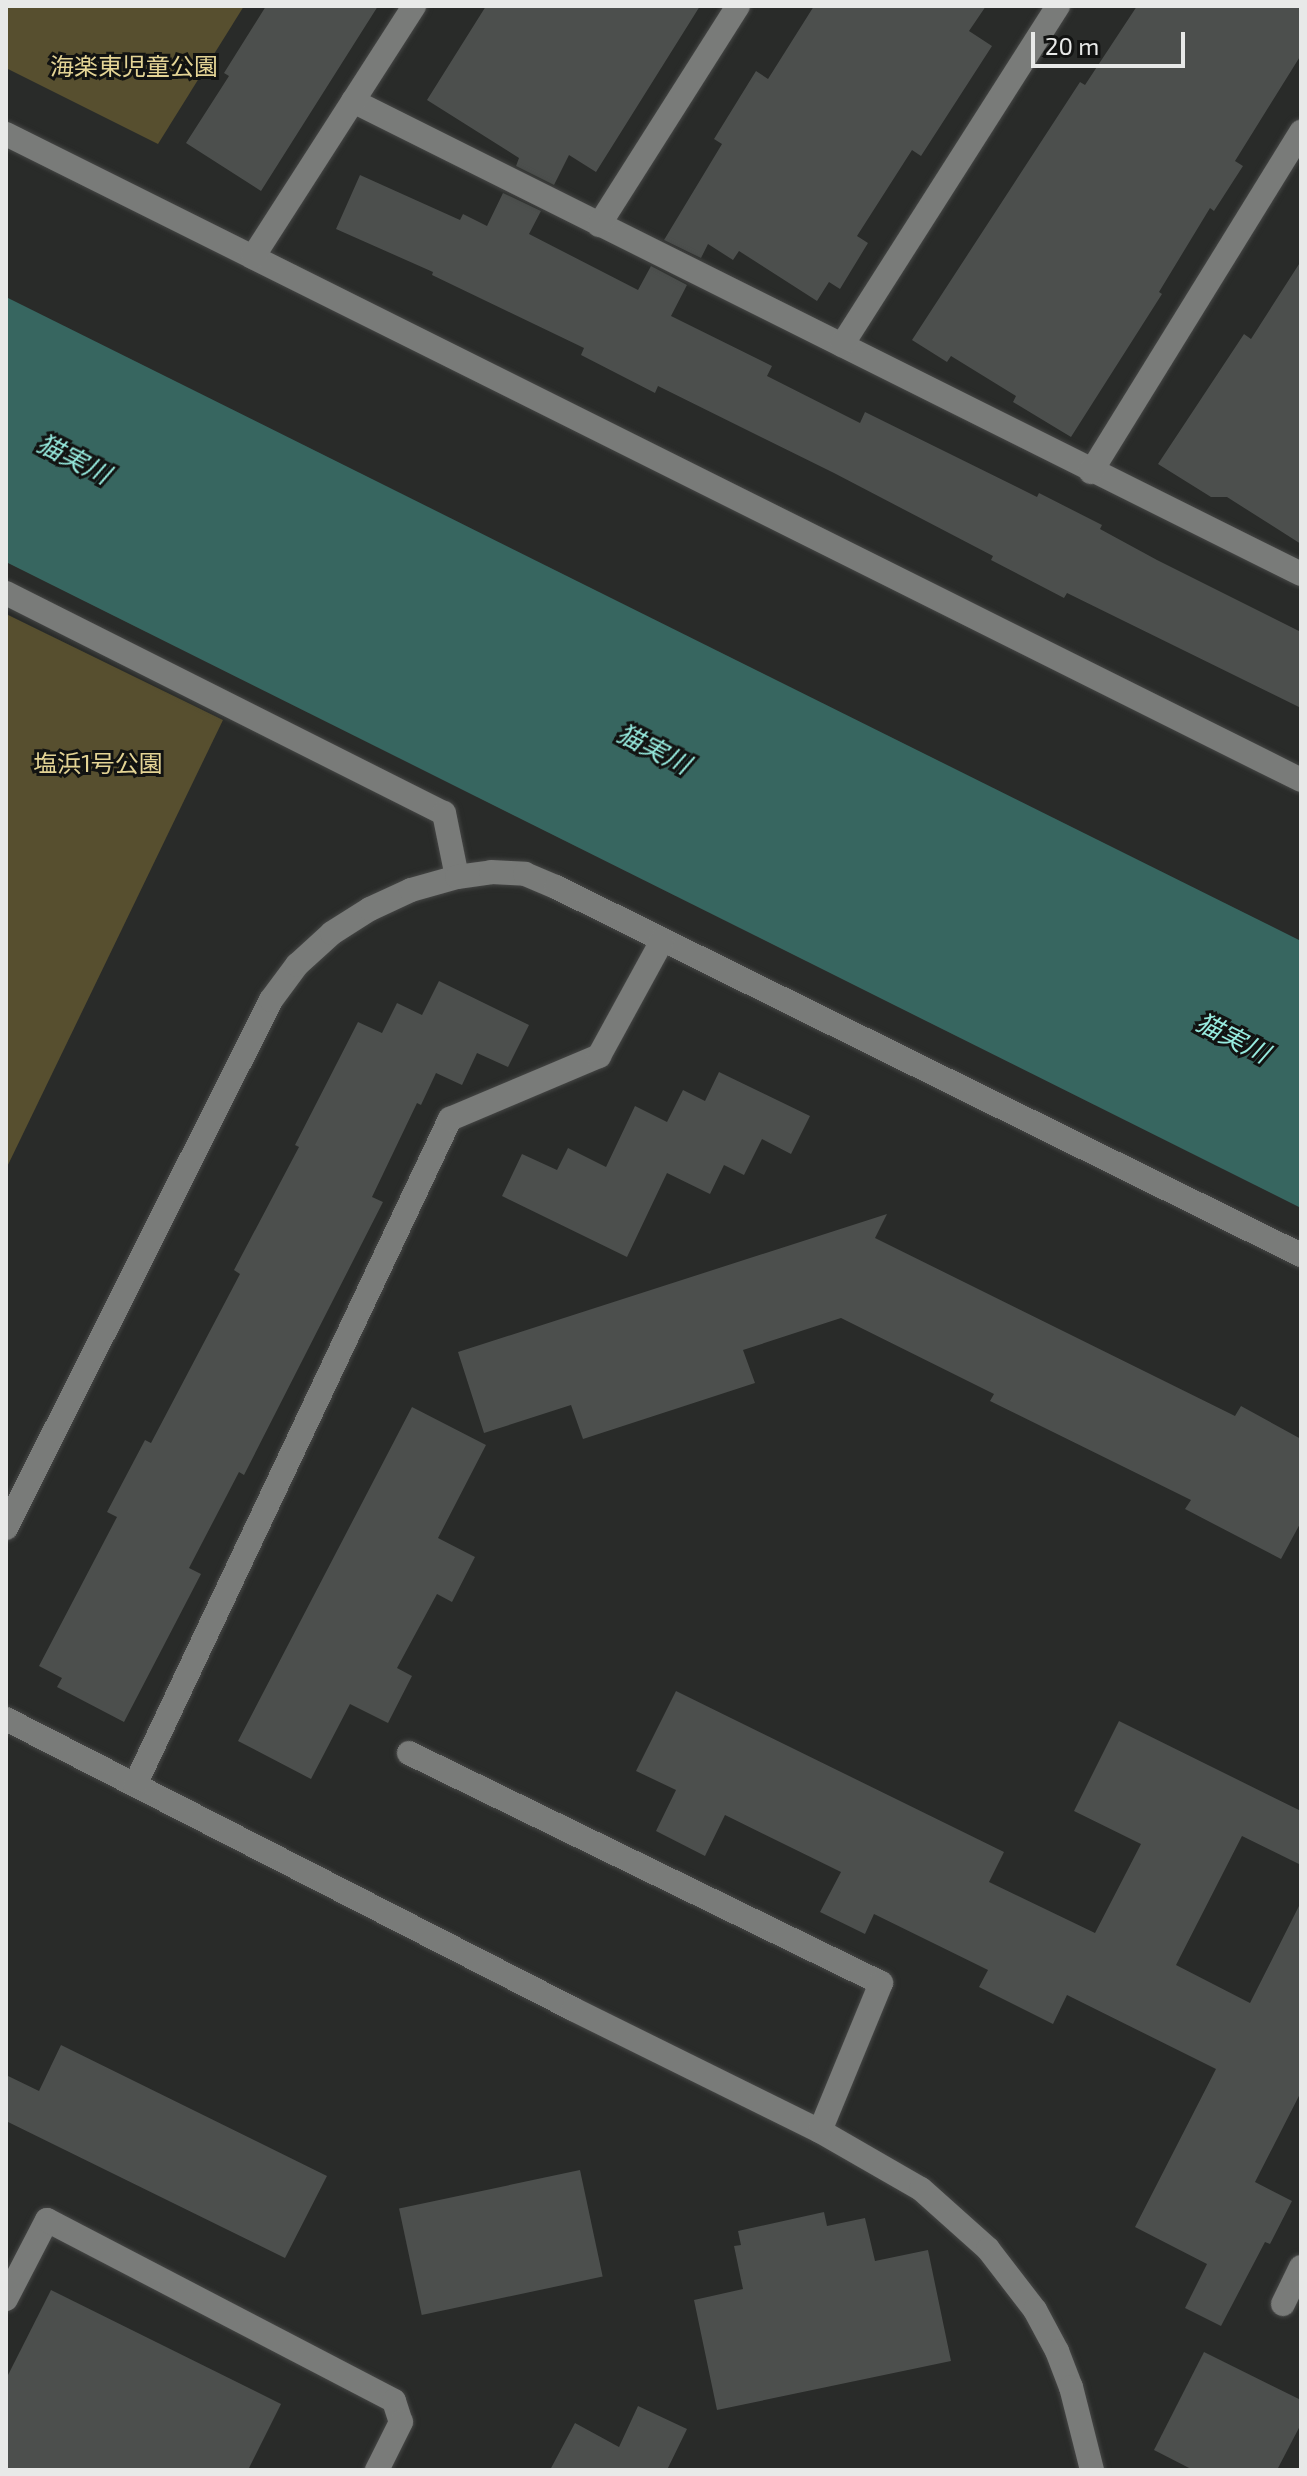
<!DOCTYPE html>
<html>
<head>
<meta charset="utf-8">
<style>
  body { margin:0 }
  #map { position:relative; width:1307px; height:2476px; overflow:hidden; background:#292b29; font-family:"Exo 2","Noto Sans JP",sans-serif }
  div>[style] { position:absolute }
  .green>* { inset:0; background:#574f2f }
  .water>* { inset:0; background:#376660 }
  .building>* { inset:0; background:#4c4f4d; transform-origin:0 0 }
  .roads { filter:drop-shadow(0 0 2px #454645) drop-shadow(0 0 2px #454645) }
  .minor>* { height:24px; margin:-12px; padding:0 12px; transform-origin:12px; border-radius:12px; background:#797b79 }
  span { translate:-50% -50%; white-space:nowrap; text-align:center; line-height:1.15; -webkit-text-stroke:6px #121312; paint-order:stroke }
  .park-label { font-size:24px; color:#e4d495 }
  .water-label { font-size:26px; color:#97ebdf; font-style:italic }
  .frame { position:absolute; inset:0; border:8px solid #e8e9e8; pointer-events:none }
  .scale { position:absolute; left:1031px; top:32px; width:154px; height:36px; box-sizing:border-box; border:4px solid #e8e9e8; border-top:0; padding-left:10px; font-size:24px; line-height:28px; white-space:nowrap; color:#e8e9e8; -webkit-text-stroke:6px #121312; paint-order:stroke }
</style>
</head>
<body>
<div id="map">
  <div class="green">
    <div style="clip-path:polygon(6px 6px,244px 6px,158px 144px,6px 68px)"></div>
    <div style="clip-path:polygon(6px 614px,223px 720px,6px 1169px)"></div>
  </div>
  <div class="water">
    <div style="clip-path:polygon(6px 297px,1301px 941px,1301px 1208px,6px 562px)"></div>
  </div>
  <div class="building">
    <div style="clip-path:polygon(266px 6px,378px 6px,261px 191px,186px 143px,229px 76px,224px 73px)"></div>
    <div style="clip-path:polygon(486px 6px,700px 6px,596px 172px,569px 155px,554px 185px,516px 166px,519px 158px,427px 100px)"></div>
    <div style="clip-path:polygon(814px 6px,986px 6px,969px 31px,992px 46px,921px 156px,912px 150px,857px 236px,868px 243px,840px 289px,829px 282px,817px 301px,739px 251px,733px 260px,708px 244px,701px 258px,664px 240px,722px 144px,714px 139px,756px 71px,768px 79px)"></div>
    <div style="clip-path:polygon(1137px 6px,1301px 6px,1301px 55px,1235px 161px,1243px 166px,1214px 211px,1210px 208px,1159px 292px,1162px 294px,1071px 437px,1013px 402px,1016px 396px,951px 356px,947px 362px,912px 340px,1080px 82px,1085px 85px)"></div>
    <div style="clip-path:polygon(360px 175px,460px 220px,463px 214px,487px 226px,503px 193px,541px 211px,529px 234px,638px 290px,651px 266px,687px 285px,671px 316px,772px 366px,767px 376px,860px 423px,865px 412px,1037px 497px,1039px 493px,1102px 525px,1100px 529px,1157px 560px,1301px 632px,1301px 708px,1067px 593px,1064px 598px,991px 560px,993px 556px,834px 473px,658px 386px,655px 393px,581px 355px,584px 348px,432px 275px,433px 272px,336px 229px)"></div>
    <div style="clip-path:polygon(1301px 261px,1301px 544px,1227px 497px,1211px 497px,1158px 464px,1244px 334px,1251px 339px)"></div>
    <div style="clip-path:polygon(439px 981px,529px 1025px,508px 1067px,477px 1053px,462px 1085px,436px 1073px,421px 1105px,417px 1103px,372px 1197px,383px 1202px,244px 1475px,239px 1472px,189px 1568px,201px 1574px,124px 1722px,57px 1687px,62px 1678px,39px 1666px,117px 1517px,107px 1512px,145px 1440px,151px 1443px,240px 1274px,234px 1270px,299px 1147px,295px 1145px,358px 1022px,382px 1033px,397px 1003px,422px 1015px)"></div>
    <div style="clip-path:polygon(719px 1072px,810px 1116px,791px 1154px,762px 1139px,744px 1175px,724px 1165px,710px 1194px,667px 1173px,627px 1257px,502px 1196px,522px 1154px,557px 1170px,568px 1148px,606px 1167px,635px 1106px,667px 1122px,683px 1090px,705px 1101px)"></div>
    <div style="clip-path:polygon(887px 1214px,875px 1238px,1235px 1416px,1241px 1406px,1301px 1439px,1301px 1522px,1281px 1559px,1185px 1509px,1191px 1500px,990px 1401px,994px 1394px,841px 1318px,743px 1350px,755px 1383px,583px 1439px,571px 1405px,484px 1433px,458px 1352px)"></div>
    <div style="clip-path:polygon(412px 1407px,486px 1445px,438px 1538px,475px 1557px,452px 1602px,437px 1594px,397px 1668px,412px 1676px,388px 1723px,350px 1704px,311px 1779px,238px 1741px)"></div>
    <div style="clip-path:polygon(676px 1691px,1004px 1852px,989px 1882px,1095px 1933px,1141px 1844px,1074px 1811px,1119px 1721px,1301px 1811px,1301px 1865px,1242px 1836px,1176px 1965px,1250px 2003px,1301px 1902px,1301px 2092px,1255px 2182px,1292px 2201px,1270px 2244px,1265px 2242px,1221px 2326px,1185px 2308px,1207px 2264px,1135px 2227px,1216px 2069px,1067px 1995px,1053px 2024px,979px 1987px,988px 1970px,874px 1914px,865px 1934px,820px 1912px,841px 1872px,725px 1815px,705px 1856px,656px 1831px,676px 1790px,636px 1771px)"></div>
    <div style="clip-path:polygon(61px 2045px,327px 2176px,285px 2258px,6px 2121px,6px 2075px,39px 2091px)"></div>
    <div style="left:580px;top:2170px;width:109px;height:185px;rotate:78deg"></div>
    <div style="clip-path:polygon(824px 2212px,827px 2226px,865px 2218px,875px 2261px,928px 2250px,951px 2361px,717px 2410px,694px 2300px,743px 2289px,734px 2246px,741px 2245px,738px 2231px)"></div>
    <div style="clip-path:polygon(51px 2290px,281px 2404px,248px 2470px,6px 2470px,6px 2379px)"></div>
    <div style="clip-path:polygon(1204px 2352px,1301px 2400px,1301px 2424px,1277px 2470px,1193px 2470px,1154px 2450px)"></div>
    <div style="clip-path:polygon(638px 2406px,687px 2429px,667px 2470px,550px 2470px,575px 2423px,619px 2447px)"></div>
  </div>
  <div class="roads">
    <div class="minor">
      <div style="left:353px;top:101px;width:1059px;rotate:26.52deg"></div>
      <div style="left:6px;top:134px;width:1447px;rotate:26.51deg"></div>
      <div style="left:599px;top:225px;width:259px;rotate:-57.6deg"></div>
      <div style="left:253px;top:257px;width:298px;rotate:-57.3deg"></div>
      <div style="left:842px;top:345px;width:402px;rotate:-57.5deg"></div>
      <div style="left:1091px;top:472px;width:400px;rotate:-58.3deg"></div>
      <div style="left:6px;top:593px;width:490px;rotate:26.7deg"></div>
      <div style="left:444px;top:813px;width:65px;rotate:78.5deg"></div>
      <div style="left:6px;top:1528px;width:591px;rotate:-63.35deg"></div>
      <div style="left:271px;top:1000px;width:44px;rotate:-53.4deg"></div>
      <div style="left:297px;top:965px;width:47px;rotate:-42.4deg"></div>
      <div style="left:332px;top:933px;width:45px;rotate:-32.3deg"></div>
      <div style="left:370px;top:909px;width:45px;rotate:-24.9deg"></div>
      <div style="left:411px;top:890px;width:48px;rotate:-15.8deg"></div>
      <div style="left:457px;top:877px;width:34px;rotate:-8deg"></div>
      <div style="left:491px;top:872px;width:34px;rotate:3deg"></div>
      <div style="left:525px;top:874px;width:34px;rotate:23deg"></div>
      <div style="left:556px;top:887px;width:831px;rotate:26.29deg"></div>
      <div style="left:6px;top:1719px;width:637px;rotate:27.09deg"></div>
      <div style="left:573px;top:2009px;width:275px;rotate:26.3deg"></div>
      <div style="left:820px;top:2131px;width:116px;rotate:29.9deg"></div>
      <div style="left:921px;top:2189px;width:90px;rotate:41.8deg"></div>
      <div style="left:988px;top:2249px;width:77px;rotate:52.4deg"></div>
      <div style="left:1035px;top:2310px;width:47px;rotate:61.8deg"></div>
      <div style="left:1057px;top:2351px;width:39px;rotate:69deg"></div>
      <div style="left:1071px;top:2387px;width:86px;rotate:75.8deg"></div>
      <div style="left:409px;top:1753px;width:525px;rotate:25.98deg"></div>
      <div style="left:881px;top:1983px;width:160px;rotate:112.4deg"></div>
      <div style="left:135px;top:1785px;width:737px;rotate:-64.69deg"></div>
      <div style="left:450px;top:1119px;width:162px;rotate:-22.9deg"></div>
      <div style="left:599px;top:1056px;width:131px;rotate:-61.3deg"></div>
      <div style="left:6px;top:2299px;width:89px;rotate:-62.6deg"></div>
      <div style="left:47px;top:2220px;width:391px;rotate:27.5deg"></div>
      <div style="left:394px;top:2401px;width:22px;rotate:72deg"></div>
      <div style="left:401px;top:2422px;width:54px;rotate:116.6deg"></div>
      <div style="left:1283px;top:2304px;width:41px;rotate:-64.1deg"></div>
    </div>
  </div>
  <div class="park-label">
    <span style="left:134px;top:66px">海楽東児童公園</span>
    <span style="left:98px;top:763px">塩浜1号公園</span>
  </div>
  <div class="water-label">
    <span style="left:74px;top:458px;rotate:27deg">猫実川</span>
    <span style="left:654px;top:748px;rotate:27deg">猫実川</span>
    <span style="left:1233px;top:1037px;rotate:27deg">猫実川</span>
  </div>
  <div class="frame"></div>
  <div class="scale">20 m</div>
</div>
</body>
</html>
